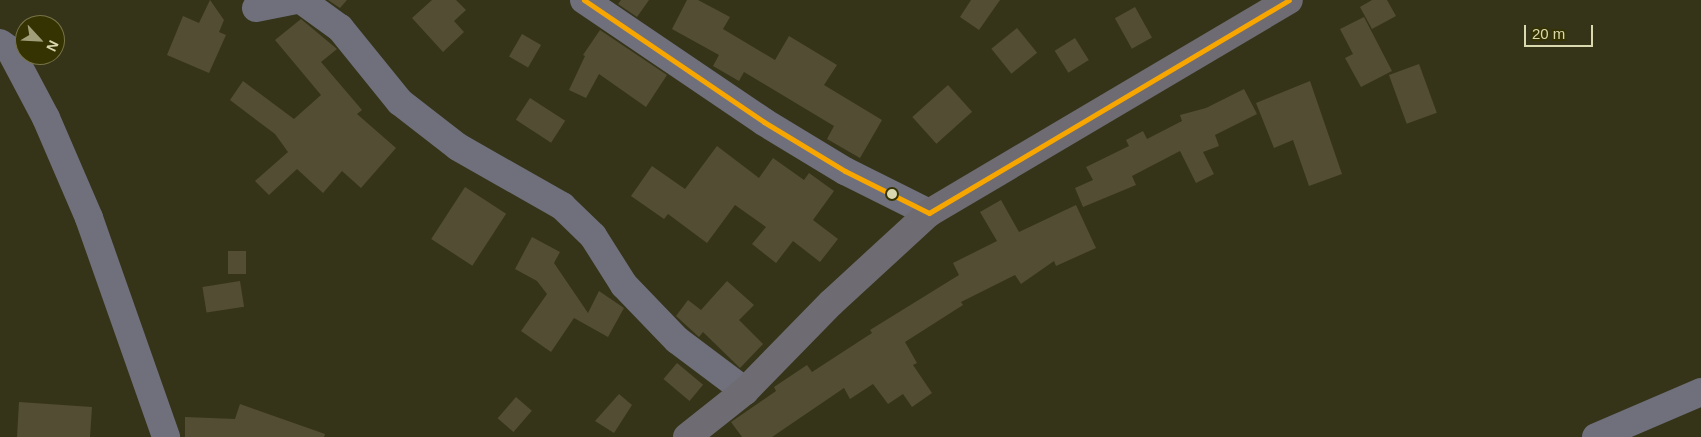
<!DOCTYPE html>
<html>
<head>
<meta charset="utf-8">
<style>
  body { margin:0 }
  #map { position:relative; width:1701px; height:437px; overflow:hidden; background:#353419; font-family:Helvetica,sans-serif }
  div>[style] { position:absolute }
  .building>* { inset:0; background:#524d33; transform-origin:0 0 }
  .minor>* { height:28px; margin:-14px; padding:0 14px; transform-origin:14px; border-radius:14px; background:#70707d }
  .major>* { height:28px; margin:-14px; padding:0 14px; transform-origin:14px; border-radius:14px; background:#6e6c72 }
  .bus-1>* { height:5px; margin:-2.5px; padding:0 2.5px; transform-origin:2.5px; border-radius:2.5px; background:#f7a600 }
  .dots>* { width:14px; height:14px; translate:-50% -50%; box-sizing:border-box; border:2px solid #363302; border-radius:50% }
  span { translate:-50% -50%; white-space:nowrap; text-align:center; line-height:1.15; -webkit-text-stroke:4px #363302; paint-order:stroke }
  .north { position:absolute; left:15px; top:15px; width:50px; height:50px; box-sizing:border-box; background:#363302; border:1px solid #777547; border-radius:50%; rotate:115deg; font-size:14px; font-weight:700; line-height:20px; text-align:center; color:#d9d8af }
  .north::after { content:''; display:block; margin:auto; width:18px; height:22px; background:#a09f7a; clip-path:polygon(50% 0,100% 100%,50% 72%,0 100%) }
  .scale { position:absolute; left:1524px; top:25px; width:69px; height:22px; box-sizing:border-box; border:2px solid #d9d8af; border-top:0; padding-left:6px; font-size:15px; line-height:18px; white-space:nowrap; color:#d9d8af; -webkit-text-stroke:4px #363302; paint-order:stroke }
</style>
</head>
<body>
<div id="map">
  <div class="building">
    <div style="clip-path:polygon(210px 0,224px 20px,219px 32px,226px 35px,209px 73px,167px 55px,183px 16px,199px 23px)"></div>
    <div style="clip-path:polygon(328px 0,347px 0,340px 8px)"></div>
    <div style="clip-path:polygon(432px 0,456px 0,466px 10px,454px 21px,464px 32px,443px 52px,412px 18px)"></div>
    <div style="clip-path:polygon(621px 0,649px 0,637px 17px,618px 4px)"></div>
    <div style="clip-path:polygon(687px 0,698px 0,730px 17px,723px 29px,775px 60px,789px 36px,837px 65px,824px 85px,882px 120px,860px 158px,827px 139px,834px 126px,744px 72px,739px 81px,713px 66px,719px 55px,672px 29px)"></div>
    <div style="clip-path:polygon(971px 0,1000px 0,979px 30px,960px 17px)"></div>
    <div style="clip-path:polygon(1372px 0,1387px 0,1396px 16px,1372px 29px,1360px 7px)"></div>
    <div style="left:1135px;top:7px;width:35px;height:23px;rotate:61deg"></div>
    <div style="clip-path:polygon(1364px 17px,1392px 71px,1361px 87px,1345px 58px,1353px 54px,1340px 29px)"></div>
    <div style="clip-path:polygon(301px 19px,337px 49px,321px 62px,362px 110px,357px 114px,396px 148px,361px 188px,342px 171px,323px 193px,297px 169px,269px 195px,255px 181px,288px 152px,275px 134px,230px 100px,243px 81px,294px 119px,321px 95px,275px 40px)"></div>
    <div style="left:1017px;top:28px;width:32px;height:33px;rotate:51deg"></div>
    <div style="clip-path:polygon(600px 30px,667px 75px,646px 107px,599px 74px,586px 98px,569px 90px,585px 56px,583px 55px)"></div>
    <div style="left:522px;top:34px;width:22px;height:26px;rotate:30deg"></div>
    <div style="left:1075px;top:38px;width:26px;height:24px;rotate:58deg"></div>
    <div style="left:1419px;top:64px;width:52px;height:32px;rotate:70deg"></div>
    <div style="clip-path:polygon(1310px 81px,1342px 174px,1309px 186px,1293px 140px,1274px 148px,1256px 103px)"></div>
    <div style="left:948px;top:85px;width:36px;height:48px;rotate:48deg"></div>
    <div style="clip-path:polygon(1244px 89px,1257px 114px,1215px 135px,1219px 146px,1203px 152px,1214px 174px,1196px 183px,1180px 151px,1132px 176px,1136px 185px,1083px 207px,1075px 188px,1093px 180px,1086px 167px,1129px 146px,1126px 140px,1143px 131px,1147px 139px,1182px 121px,1180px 115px,1206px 108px)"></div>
    <div style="left:530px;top:98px;width:42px;height:26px;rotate:33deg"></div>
    <div style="clip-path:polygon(717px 146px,759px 178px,773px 158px,804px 180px,809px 173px,834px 191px,813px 220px,838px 239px,820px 262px,793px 241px,776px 263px,752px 244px,766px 227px,735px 205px,707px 243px,668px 214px,664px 219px,631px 196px,652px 166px,685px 189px)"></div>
    <div style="left:465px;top:187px;width:49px;height:62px;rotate:33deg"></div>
    <div style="clip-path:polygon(1001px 200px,1019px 232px,1076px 205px,1096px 248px,1056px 266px,1054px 261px,1021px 284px,1015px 275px,961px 302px,963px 305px,905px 342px,917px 363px,913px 365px,932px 393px,912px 407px,903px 394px,888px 404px,873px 384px,850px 399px,844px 388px,772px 437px,742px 437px,731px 422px,776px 391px,774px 387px,807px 365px,812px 372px,872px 333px,870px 330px,959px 275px,953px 263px,997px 241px,980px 212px)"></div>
    <div style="clip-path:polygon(532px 237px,560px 252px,554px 263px,588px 313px,599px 291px,624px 308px,608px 337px,574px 318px,551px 352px,521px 331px,547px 294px,537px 281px,515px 269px)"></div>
    <div style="left:228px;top:251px;width:18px;height:23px"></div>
    <div style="left:240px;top:281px;width:26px;height:38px;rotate:81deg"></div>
    <div style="clip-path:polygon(727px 281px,754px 305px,739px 320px,763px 344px,740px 368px,703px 332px,699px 337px,676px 316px,688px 300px,701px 310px)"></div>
    <div style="left:677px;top:363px;width:34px;height:21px;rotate:40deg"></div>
    <div style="clip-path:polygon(619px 394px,632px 405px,614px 433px,595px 421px)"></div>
    <div style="left:516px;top:397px;width:21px;height:28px;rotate:41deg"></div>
    <div style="clip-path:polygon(19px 402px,92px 407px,90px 437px,17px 437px)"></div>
    <div style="clip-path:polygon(240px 404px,325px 434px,324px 437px,185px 437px,185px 417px,235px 419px)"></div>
  </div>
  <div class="minor">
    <div style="left:301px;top:0;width:48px;rotate:35.7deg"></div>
    <div style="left:340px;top:28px;width:95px;rotate:51deg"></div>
    <div style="left:400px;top:102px;width:73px;rotate:37.8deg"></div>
    <div style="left:458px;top:147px;width:120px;rotate:29.6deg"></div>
    <div style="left:562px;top:206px;width:43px;rotate:44.1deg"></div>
    <div style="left:593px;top:236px;width:58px;rotate:57.7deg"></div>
    <div style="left:624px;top:285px;width:76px;rotate:46.1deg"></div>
    <div style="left:677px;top:340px;width:85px;rotate:36.9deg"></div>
    <div style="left:584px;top:0;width:217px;rotate:34.1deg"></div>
    <div style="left:764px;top:122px;width:95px;rotate:31.2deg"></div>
    <div style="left:845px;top:171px;width:94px;rotate:26.6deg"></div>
    <div style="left:256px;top:8px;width:41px;rotate:-11.3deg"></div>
    <div style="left:0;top:43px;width:12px;rotate:35deg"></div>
    <div style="left:10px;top:50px;width:77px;rotate:62.1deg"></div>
    <div style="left:46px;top:118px;width:109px;rotate:66.7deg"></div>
    <div style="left:89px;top:218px;width:232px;rotate:70.6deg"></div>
    <div style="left:1596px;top:437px;width:114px;rotate:-23.2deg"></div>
  </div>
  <div class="major">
    <div style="left:687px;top:437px;width:74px;rotate:-38.4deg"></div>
    <div style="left:745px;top:391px;width:123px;rotate:-45.7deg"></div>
    <div style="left:831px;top:303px;width:133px;rotate:-42.6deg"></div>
    <div style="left:929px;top:213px;width:418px;rotate:-30.6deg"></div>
  </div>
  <div class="bus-1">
    <div style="left:584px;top:0;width:217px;rotate:34.1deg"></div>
    <div style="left:764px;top:122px;width:95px;rotate:31.2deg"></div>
    <div style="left:845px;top:171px;width:94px;rotate:26.6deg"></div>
    <div style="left:929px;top:213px;width:418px;rotate:-30.6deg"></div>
  </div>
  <div class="dots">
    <div style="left:892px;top:194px;background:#d9d8af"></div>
  </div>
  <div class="north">N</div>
  <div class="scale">20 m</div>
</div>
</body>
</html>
